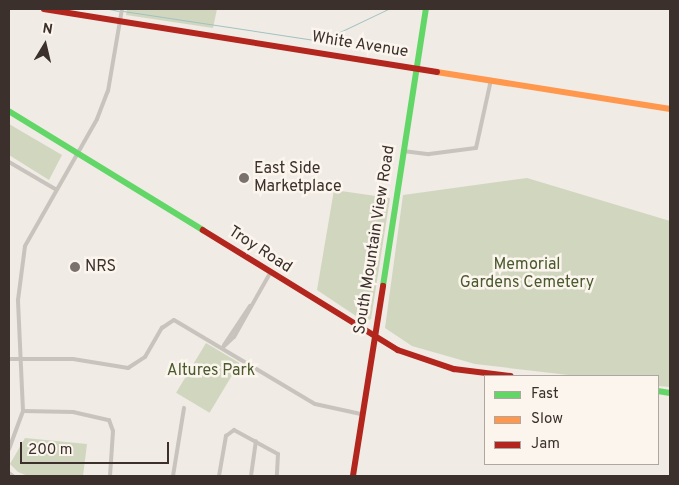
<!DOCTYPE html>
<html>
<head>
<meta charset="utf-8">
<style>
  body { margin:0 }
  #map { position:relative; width:679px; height:485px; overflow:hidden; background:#f0ebe5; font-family:Overpass,sans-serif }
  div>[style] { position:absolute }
  .green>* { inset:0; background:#d1d6bf; transform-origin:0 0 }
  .stream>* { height:1px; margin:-0.5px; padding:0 0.5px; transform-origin:0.5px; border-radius:0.5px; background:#a1c2c1 }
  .street>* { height:4px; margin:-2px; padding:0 2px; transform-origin:2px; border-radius:2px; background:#c9c3be }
  .fast>* { height:5.5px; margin:-2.75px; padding:0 2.75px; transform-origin:2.75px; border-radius:2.75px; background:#63d668 }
  .slow>* { height:5.5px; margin:-2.75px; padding:0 2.75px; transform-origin:2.75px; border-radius:2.75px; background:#ff974d }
  .jam>* { height:5.5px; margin:-2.75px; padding:0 2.75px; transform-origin:2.75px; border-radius:2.75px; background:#b3261e }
  .dots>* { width:14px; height:14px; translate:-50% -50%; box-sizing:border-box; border:2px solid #fbf5ee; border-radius:50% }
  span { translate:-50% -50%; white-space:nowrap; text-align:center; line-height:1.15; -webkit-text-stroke:5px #fbf5ee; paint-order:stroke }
  .street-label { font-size:16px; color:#3b302b }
  .poi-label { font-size:16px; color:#3b302b }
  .left { translate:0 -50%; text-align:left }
  .park-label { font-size:16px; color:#4a5a2e }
  .frame { position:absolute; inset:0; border:10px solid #3b302b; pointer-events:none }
  .legend { position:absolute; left:484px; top:375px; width:175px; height:90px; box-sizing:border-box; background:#fbf5ee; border:1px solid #aea6a0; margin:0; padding:6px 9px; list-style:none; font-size:15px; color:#3b302b }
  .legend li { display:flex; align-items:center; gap:10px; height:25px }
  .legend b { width:25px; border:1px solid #aea6a0 }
  .north { position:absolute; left:20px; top:20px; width:50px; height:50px; -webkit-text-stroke:4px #fbf5ee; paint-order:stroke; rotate:9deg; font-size:14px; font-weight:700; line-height:20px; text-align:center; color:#3b302b }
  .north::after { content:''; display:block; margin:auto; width:18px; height:22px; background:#3b302b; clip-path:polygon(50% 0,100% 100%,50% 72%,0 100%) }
  .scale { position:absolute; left:20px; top:442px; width:149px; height:22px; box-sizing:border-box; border:2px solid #3b302b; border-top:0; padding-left:6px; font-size:15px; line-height:18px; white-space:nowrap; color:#3b302b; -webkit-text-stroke:4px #fbf5ee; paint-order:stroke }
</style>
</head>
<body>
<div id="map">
  <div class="green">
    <div style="clip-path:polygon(127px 9px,217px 9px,213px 28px,126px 15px)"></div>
    <div style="clip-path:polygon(9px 124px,62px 155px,49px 180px,9px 155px)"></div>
    <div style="clip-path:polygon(527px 178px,670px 221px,670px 387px,658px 386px,658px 376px,577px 376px,475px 364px,412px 346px,385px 328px,403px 195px)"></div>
    <div style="clip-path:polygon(334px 190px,390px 198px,371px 319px,365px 322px,317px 290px)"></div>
    <div style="left:206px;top:343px;width:39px;height:58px;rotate:31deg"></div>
    <div style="clip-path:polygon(25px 438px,87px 444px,83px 476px,28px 476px,18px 472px,10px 464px)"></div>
  </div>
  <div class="stream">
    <div style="left:109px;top:9px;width:10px;rotate:11deg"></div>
    <div style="left:123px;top:11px;width:200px;rotate:8.6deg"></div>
    <div style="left:321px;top:41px;width:74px;rotate:-25.5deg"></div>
  </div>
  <div class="street">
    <div style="left:403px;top:151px;width:26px;rotate:7deg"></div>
    <div style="left:429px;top:154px;width:47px;rotate:-7.3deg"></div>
    <div style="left:476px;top:148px;width:70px;rotate:-77.6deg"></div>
    <div style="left:9px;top:162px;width:53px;rotate:30.4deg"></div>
    <div style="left:224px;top:345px;width:47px;rotate:-56.3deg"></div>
    <div style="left:222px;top:348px;width:16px;rotate:-43deg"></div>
    <div style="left:234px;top:337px;width:73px;rotate:-60.6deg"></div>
    <div style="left:9px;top:359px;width:64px"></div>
    <div style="left:73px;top:359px;width:56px;rotate:9.3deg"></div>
    <div style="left:128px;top:368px;width:20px;rotate:-33deg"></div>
    <div style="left:145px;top:357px;width:34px;rotate:-60deg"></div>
    <div style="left:162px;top:328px;width:14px;rotate:-34deg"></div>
    <div style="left:174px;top:320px;width:164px;rotate:30.8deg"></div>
    <div style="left:315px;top:404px;width:47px;rotate:12.3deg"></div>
    <div style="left:23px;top:411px;width:50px;rotate:1.1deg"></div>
    <div style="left:73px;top:412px;width:37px;rotate:13deg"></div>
    <div style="left:109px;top:420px;width:12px;rotate:70deg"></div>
    <div style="left:113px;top:431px;width:45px;rotate:93.8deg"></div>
    <div style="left:9px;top:449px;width:40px;rotate:-69.8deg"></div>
    <div style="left:23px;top:411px;width:111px;rotate:-92.6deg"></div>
    <div style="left:18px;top:300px;width:54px;rotate:-82.6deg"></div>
    <div style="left:25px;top:246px;width:146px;rotate:-60.4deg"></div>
    <div style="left:97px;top:119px;width:30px;rotate:-69deg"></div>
    <div style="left:108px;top:91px;width:83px;rotate:-80.3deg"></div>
    <div style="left:9px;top:473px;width:5px;rotate:37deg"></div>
    <div style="left:173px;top:476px;width:69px;rotate:-80.8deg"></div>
    <div style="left:219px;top:476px;width:41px;rotate:-80.1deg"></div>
    <div style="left:226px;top:436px;width:10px;rotate:-37deg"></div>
    <div style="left:234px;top:430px;width:50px;rotate:28.6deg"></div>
    <div style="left:278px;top:454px;width:22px;rotate:93deg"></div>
    <div style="left:251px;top:476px;width:35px;rotate:-82deg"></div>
  </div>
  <div class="fast">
    <div style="left:9px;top:111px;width:228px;rotate:31.5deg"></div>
    <div style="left:383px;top:286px;width:280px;rotate:-81.2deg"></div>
    <div style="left:658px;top:391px;width:12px;rotate:9deg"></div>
  </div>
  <div class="slow">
    <div style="left:437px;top:72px;width:236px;rotate:9deg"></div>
  </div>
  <div class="jam">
    <div style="left:44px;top:9px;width:398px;rotate:9.1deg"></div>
    <div style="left:203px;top:230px;width:229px;rotate:31.6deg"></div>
    <div style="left:398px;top:350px;width:59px;rotate:18.7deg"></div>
    <div style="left:454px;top:369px;width:57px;rotate:7deg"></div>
    <div style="left:353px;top:476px;width:192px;rotate:-81deg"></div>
  </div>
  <div class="dots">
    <div style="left:244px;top:178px;background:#7a716c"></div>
    <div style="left:75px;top:267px;background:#7a716c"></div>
  </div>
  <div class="street-label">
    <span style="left:360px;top:45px;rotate:9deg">White Avenue</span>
    <span style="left:375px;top:240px;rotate:-81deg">South Mountain View Road</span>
    <span style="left:260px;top:250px;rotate:33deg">Troy Road</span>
  </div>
  <div class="poi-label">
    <span class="left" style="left:254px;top:178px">East Side<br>Marketplace</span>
    <span class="left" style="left:85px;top:267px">NRS</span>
  </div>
  <div class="park-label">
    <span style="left:527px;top:274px">Memorial<br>Gardens Cemetery</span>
    <span style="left:211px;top:371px">Altures Park</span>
  </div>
  <div class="frame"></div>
  <ul class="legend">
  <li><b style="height:6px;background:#63d668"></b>Fast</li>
  <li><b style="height:6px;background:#ff974d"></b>Slow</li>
  <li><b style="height:6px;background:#b3261e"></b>Jam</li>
  </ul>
  <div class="north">N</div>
  <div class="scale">200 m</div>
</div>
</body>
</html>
